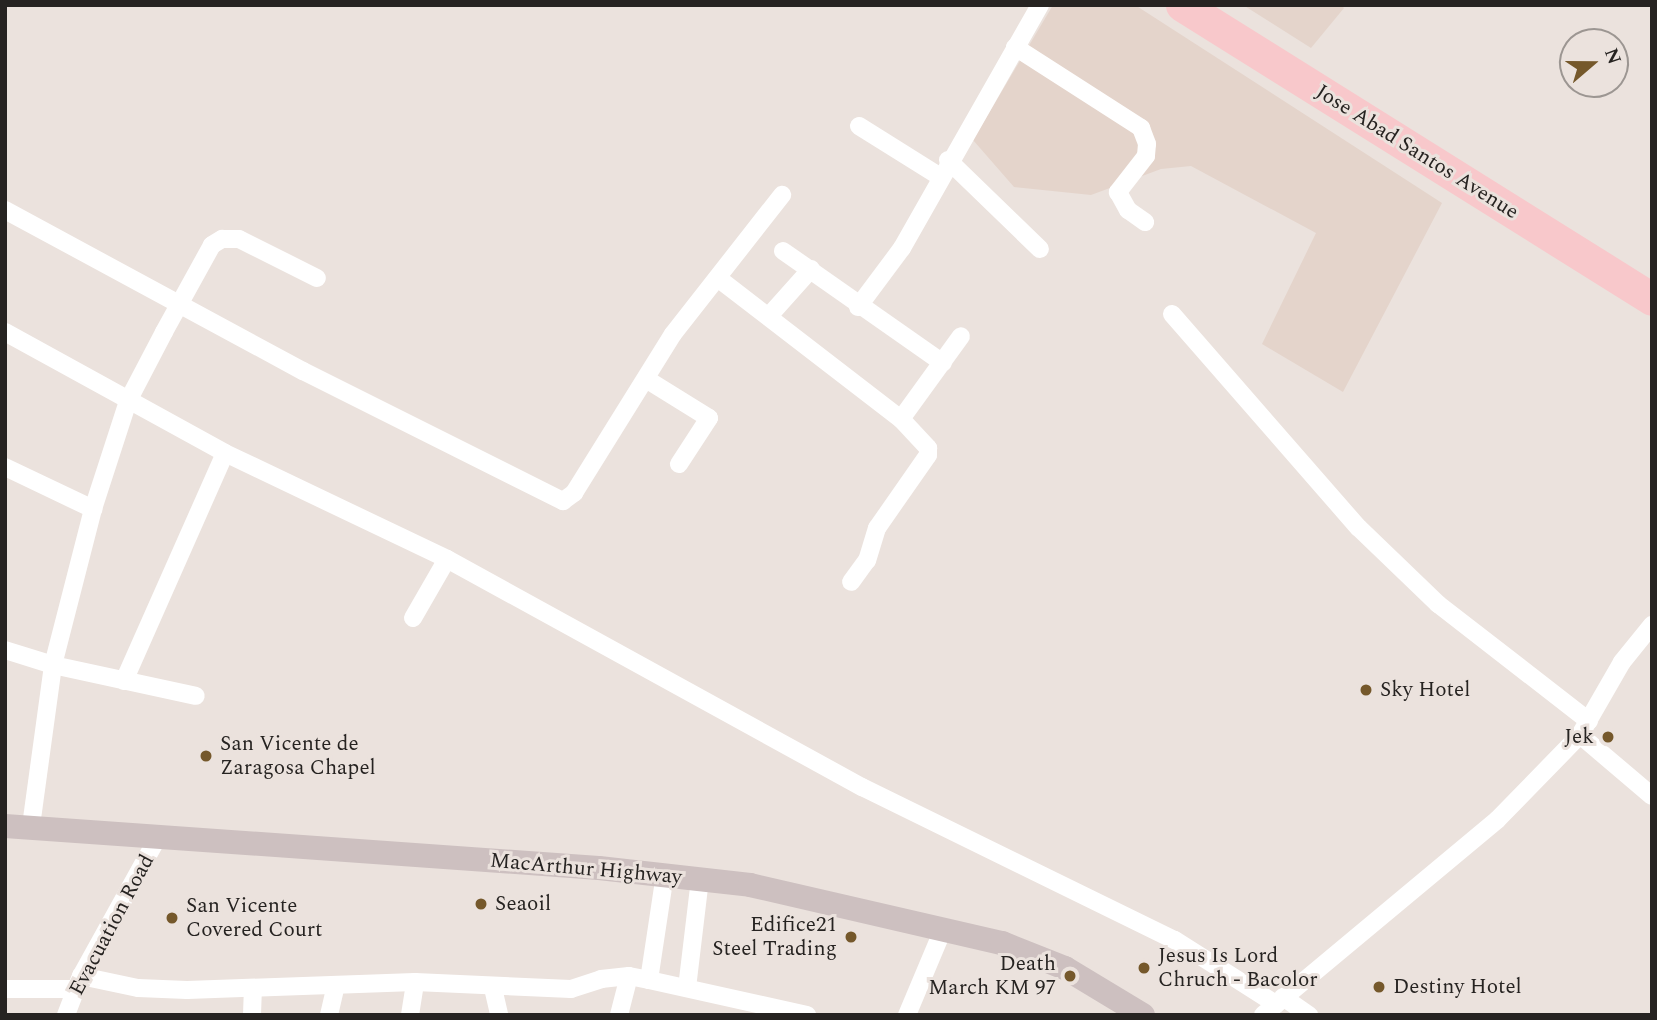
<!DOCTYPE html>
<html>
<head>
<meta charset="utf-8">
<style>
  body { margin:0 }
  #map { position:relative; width:1657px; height:1020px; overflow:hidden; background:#ebe2dd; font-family:Spectral,serif }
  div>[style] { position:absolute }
  .built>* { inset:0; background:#e4d4cb }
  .street>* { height:18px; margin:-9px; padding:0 9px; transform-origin:9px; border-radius:9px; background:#fff }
  .secondary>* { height:24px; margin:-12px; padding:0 12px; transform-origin:12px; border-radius:12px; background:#cdc0c0 }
  .highway>* { height:33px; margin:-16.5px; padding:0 16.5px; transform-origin:16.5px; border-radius:16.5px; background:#f8c8cb }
  .dots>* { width:19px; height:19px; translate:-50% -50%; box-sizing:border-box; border:4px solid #ebe2dd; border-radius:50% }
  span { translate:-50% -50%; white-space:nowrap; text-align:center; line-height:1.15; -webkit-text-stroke:6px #ebe2dd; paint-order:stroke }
  .street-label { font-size:21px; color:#262321 }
  .poi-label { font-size:21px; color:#262321 }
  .left { translate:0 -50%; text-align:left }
  .right { translate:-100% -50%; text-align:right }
  .frame { position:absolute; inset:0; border:7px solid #262321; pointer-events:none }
  .north { position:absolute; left:1559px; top:28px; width:70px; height:70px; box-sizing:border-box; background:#ebe2dd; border:2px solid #9c9692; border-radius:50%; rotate:70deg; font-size:19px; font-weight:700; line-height:28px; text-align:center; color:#262321 }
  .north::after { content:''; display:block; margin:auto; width:24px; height:32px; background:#75582b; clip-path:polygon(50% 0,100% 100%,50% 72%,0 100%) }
</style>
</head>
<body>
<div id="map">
  <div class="built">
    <div style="clip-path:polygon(1053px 5px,1135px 5px,1442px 203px,1343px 392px,1262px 344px,1316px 233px,1191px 166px,1161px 169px,1091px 195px,1014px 187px,973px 140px)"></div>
    <div style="clip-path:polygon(1243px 5px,1341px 5px,1344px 8px,1311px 48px)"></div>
  </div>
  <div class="street">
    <div style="left:1015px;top:47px;width:150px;rotate:32.7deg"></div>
    <div style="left:1141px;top:128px;width:17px;rotate:69deg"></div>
    <div style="left:1147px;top:144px;width:12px;rotate:95deg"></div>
    <div style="left:1146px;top:156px;width:46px;rotate:127.9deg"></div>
    <div style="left:1118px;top:192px;width:21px;rotate:61deg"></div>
    <div style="left:1128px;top:210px;width:21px;rotate:35deg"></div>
    <div style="left:859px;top:126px;width:94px;rotate:32deg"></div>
    <div style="left:948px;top:160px;width:128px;rotate:44.1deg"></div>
    <div style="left:5px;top:210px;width:339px;rotate:28.4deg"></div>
    <div style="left:303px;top:371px;width:291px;rotate:26.6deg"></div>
    <div style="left:563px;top:501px;width:14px;rotate:-36deg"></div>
    <div style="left:574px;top:493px;width:187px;rotate:-58.1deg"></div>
    <div style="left:673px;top:334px;width:177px;rotate:-51.9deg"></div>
    <div style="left:783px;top:251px;width:195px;rotate:35deg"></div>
    <div style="left:719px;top:279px;width:230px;rotate:37.6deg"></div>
    <div style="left:901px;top:419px;width:40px;rotate:47deg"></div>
    <div style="left:928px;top:448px;width:7px;rotate:90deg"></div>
    <div style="left:928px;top:455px;width:89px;rotate:124.9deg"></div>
    <div style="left:877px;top:528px;width:34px;rotate:107deg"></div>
    <div style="left:867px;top:560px;width:27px;rotate:126deg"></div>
    <div style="left:858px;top:307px;width:74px;rotate:-53.3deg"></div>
    <div style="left:902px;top:248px;width:279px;rotate:-60.4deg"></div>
    <div style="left:1172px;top:314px;width:284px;rotate:48.9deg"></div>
    <div style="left:1359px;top:528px;width:110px;rotate:43.9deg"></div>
    <div style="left:1438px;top:604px;width:191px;rotate:37.8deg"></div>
    <div style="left:769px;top:316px;width:63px;rotate:-48.2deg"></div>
    <div style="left:5px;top:332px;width:251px;rotate:28.8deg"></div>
    <div style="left:225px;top:453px;width:246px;rotate:25.5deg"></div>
    <div style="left:447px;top:559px;width:474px;rotate:28.8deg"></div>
    <div style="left:862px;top:787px;width:348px;rotate:26.1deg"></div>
    <div style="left:1175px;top:940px;width:120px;rotate:32.4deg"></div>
    <div style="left:646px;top:379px;width:74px;rotate:31.8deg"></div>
    <div style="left:709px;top:418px;width:55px;rotate:123.1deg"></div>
    <div style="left:901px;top:419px;width:102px;rotate:-54.1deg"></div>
    <div style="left:5px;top:467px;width:98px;rotate:25.5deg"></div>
    <div style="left:413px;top:618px;width:68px;rotate:-60deg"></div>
    <div style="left:5px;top:650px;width:50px;rotate:17.4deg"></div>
    <div style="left:53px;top:665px;width:146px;rotate:12.2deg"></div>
    <div style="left:124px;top:681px;width:249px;rotate:-66.1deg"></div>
    <div style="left:1580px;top:735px;width:94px;rotate:40.3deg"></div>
    <div style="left:31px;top:826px;width:162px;rotate:-82.2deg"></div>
    <div style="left:53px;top:665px;width:161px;rotate:-75.6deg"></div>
    <div style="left:93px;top:509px;width:114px;rotate:-72deg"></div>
    <div style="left:128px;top:401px;width:78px;rotate:-62.4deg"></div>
    <div style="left:164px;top:332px;width:99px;rotate:-61.1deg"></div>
    <div style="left:212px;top:245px;width:12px;rotate:-31deg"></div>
    <div style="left:222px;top:239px;width:17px"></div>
    <div style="left:239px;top:239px;width:87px;rotate:26.6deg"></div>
    <div style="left:81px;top:976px;width:58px;rotate:11.9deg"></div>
    <div style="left:138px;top:988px;width:49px;rotate:2.3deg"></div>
    <div style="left:187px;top:990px;width:228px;rotate:-2deg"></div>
    <div style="left:415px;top:982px;width:156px;rotate:2.6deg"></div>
    <div style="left:571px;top:989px;width:32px;rotate:-18deg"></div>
    <div style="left:601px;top:979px;width:28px;rotate:-6deg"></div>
    <div style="left:629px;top:976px;width:20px;rotate:11deg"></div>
    <div style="left:649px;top:980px;width:107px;rotate:-81.4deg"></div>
    <div style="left:649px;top:980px;width:162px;rotate:12.5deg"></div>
    <div style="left:493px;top:988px;width:28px;rotate:77deg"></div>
    <div style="left:687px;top:988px;width:110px;rotate:-83.2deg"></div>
    <div style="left:5px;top:989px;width:71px"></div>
    <div style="left:1283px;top:997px;width:32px;rotate:35deg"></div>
    <div style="left:66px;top:1015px;width:42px;rotate:-69deg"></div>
    <div style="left:81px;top:976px;width:161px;rotate:-61deg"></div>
    <div style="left:252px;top:1015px;width:27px;rotate:-88deg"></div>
    <div style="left:329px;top:1015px;width:28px;rotate:-77deg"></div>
    <div style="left:410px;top:1015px;width:33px;rotate:-81deg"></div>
    <div style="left:619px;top:1015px;width:40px;rotate:-75.6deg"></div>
    <div style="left:907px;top:1015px;width:95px;rotate:-67.2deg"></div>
    <div style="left:1263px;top:1015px;width:305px;rotate:-39.8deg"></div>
    <div style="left:1497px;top:820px;width:119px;rotate:-45.7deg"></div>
    <div style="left:1580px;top:735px;width:84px;rotate:-60.1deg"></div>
    <div style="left:1622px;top:662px;width:48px;rotate:-51deg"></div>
  </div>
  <div class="secondary">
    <div style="left:5px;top:826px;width:595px;rotate:4.04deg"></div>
    <div style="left:599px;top:868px;width:152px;rotate:6.4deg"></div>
    <div style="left:750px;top:885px;width:259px;rotate:13deg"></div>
    <div style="left:1002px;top:943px;width:68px;rotate:21.6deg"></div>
    <div style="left:1065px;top:968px;width:91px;rotate:31.1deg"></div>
  </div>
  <div class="highway">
    <div style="left:1182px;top:5px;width:554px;rotate:32.03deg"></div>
  </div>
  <div class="dots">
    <div style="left:1366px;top:690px;background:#75582b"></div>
    <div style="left:1608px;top:737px;background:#75582b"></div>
    <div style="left:206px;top:756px;background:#75582b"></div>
    <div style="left:481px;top:904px;background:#75582b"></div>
    <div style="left:172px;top:918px;background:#75582b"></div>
    <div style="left:851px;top:937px;background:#75582b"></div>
    <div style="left:1144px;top:968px;background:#75582b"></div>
    <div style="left:1070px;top:976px;background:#75582b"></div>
    <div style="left:1379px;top:987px;background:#75582b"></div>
  </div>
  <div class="street-label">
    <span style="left:1417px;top:152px;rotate:32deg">Jose Abad Santos Avenue</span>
    <span style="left:586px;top:869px;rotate:5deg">MacArthur Highway</span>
    <span style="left:112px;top:925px;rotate:-62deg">Evacuation Road</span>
  </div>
  <div class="poi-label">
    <span class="left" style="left:1380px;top:690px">Sky Hotel</span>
    <span class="right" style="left:1594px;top:737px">Jek</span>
    <span class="left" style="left:220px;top:756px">San Vicente de<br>Zaragosa Chapel</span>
    <span class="left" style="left:495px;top:904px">Seaoil</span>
    <span class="left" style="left:186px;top:918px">San Vicente<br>Covered Court</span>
    <span class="right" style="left:837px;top:937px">Edifice21<br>Steel Trading</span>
    <span class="left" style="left:1158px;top:968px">Jesus Is Lord<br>Chruch - Bacolor</span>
    <span class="right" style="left:1056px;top:976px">Death<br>March KM 97</span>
    <span class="left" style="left:1393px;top:987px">Destiny Hotel</span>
  </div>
  <div class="frame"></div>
  <div class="north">N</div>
</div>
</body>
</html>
